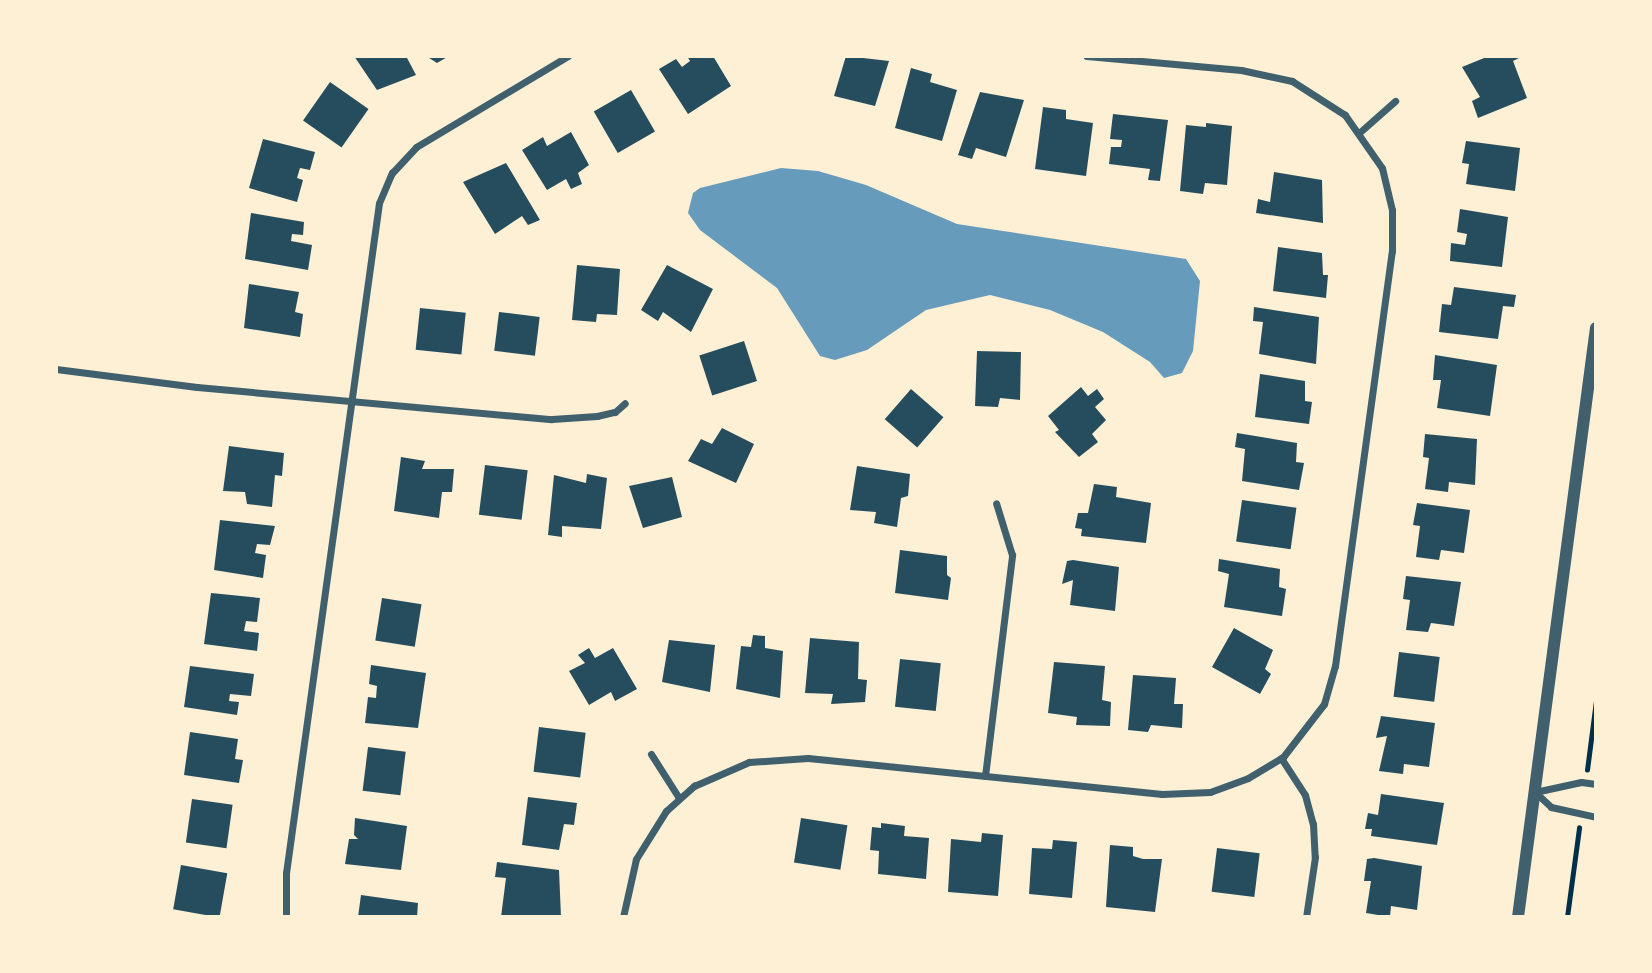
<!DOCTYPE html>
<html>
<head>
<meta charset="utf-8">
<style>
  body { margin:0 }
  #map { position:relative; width:1652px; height:973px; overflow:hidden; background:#fdf0d5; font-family:"Playfair Display",serif }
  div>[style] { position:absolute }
  .water>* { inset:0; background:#669bbc }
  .building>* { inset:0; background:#264d5e; transform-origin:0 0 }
  .path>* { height:4.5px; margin:-2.25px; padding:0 2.25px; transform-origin:2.25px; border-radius:2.25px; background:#003049 }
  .minor>* { height:7px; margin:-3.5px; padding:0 3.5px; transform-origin:3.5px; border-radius:3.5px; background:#3f606c }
  .tertiary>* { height:12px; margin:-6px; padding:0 6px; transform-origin:6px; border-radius:6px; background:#3f606c }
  span { translate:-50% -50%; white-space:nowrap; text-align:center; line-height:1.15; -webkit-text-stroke:5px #fdf0d5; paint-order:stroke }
  .frame { position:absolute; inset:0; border:58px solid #fdf0d5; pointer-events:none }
</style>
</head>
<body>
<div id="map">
  <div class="water">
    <div style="clip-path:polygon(781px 168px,818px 171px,866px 185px,957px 224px,1186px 259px,1200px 281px,1193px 351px,1182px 373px,1164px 378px,1150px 362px,1103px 332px,1050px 310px,990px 295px,926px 310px,867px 350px,835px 360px,820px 356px,777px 288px,700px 230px,688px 213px,693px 193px,700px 188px)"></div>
  </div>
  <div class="building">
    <div style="clip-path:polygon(354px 56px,406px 56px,416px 75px,377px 90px)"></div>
    <div style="clip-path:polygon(426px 56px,449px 56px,437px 63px)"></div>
    <div style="clip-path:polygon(687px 56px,713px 56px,731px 86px,688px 114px,659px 69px,676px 59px,682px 67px,690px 61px)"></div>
    <div style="clip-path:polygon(846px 56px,889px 61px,875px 106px,834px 96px)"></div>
    <div style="clip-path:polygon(1489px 56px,1523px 56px,1513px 61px,1527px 98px,1478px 118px,1472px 101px,1480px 97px,1462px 67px)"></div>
    <div style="clip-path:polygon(911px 68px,932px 74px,930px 82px,957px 90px,942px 141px,895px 128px)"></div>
    <div style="left:330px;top:82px;width:47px;height:47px;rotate:35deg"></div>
    <div style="left:631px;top:90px;width:48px;height:43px;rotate:60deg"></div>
    <div style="clip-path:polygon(980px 92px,1024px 100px,1006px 157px,976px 148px,972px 159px,958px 155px)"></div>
    <div style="clip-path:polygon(1043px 107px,1066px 110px,1066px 119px,1093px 123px,1086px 176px,1035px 169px)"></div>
    <div style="clip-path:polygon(1113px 114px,1168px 120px,1160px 181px,1148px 180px,1150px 169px,1109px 164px,1111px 147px,1121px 147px,1122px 140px,1110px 139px)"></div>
    <div style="clip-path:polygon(1206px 123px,1232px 126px,1227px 185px,1205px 183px,1203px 194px,1180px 191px,1186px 125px,1206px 127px)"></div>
    <div style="clip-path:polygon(571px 132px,589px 165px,578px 173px,582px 184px,571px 189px,566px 179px,547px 190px,522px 150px,543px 137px,547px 146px)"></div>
    <div style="clip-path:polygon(263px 139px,315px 152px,310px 170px,300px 168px,297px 178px,303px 180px,297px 202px,249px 188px)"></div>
    <div style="clip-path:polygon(1466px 141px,1520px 148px,1515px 191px,1466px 184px,1469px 164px,1462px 163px)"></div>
    <div style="clip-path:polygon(506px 163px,540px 220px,528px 225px,522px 216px,495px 234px,463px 182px)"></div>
    <div style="clip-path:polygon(1274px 172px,1322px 180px,1323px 223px,1256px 213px,1258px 199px,1270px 202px)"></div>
    <div style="clip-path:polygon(1460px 209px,1508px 217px,1502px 267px,1450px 261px,1451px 243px,1465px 245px,1467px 234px,1457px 232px)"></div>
    <div style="clip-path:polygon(251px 213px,304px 222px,303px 235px,292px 234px,291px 241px,312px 245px,308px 270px,245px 259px)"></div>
    <div style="clip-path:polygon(1278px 247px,1322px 253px,1323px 275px,1328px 275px,1326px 298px,1273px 291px)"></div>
    <div style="clip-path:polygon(577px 265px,620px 269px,617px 315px,597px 314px,596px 322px,572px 320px)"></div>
    <div style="clip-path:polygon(667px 265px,713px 289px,691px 332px,663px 312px,658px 321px,641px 310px)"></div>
    <div style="clip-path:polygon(249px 284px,299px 292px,295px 312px,303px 314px,300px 337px,244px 328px)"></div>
    <div style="clip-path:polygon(1454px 287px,1516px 295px,1514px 307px,1503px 306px,1498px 339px,1439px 332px,1442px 304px,1451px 305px)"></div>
    <div style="clip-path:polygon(1254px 307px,1319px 317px,1316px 364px,1259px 354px,1263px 322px,1253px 321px)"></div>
    <div style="left:420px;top:308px;width:46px;height:42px;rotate:6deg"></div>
    <div style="left:499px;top:312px;width:41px;height:39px;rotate:7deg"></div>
    <div style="left:744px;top:341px;width:42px;height:47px;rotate:72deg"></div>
    <div style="clip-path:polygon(977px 351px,1021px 352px,1020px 400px,1000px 398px,998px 407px,975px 406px)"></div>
    <div style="clip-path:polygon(1435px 355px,1497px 365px,1490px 416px,1437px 408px,1441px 380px,1433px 380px)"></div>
    <div style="clip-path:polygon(1260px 374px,1305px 381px,1305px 401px,1312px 402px,1309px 424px,1255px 417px)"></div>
    <div style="clip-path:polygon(1081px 387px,1088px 396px,1097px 389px,1104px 399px,1095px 407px,1106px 420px,1092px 434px,1098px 442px,1079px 457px,1055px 432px,1059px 430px,1048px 416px)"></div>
    <div style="left:911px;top:389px;width:43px;height:40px;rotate:41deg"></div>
    <div style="clip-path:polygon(722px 428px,754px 444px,736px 483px,688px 461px,701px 439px,712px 444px)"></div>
    <div style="clip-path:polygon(1237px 433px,1297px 443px,1296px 462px,1304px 463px,1299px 490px,1242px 481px,1245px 449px,1235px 447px)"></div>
    <div style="clip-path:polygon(1425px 434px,1477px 439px,1475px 485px,1449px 482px,1448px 492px,1425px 489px,1429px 458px,1423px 457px)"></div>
    <div style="clip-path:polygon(229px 446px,284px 453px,282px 476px,275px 475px,272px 507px,247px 504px,245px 492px,223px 491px)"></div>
    <div style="clip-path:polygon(401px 457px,425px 461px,422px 469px,454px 469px,452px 492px,442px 492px,439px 518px,394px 511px)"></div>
    <div style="left:485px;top:465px;width:43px;height:50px;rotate:7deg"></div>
    <div style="clip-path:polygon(857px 466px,910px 474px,908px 496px,901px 498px,897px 527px,874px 523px,876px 512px,850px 510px)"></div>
    <div style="clip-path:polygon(587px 474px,607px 478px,601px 529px,562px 526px,562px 537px,548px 535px,554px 475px,586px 483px)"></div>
    <div style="clip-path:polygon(672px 477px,682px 517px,643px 528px,629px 486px)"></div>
    <div style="clip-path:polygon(1094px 484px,1117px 487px,1116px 497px,1151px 503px,1146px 543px,1081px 536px,1082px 529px,1075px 528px,1078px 513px,1088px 513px)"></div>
    <div style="left:1242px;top:500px;width:55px;height:42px;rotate:8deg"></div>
    <div style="clip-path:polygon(1417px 503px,1470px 510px,1464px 553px,1441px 550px,1439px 560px,1416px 557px,1420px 526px,1413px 525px)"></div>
    <div style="clip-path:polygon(220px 520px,275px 526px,270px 545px,257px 544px,255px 553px,266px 555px,263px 578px,214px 570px)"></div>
    <div style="clip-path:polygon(900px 550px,947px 556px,947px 575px,951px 578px,948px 600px,895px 593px)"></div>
    <div style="clip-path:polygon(1219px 559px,1280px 569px,1279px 587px,1286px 589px,1282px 616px,1224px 607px,1229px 574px,1218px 571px)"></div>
    <div style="clip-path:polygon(1073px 560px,1119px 567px,1115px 611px,1070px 605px,1073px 580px,1062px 584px,1067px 561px)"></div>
    <div style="clip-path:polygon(1406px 576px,1461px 582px,1454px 626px,1431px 623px,1428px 632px,1406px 630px,1410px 600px,1403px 599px)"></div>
    <div style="clip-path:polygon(211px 593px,260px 598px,257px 622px,246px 621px,244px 631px,259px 633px,257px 651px,204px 644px)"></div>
    <div style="left:382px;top:598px;width:40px;height:43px;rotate:9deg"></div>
    <div style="clip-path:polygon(1234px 628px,1273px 650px,1265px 669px,1271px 674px,1260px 694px,1212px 667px)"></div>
    <div style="clip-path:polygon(753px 635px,765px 636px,765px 648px,783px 651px,780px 698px,736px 689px,741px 646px,751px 647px)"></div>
    <div style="clip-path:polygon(810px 638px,859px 642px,858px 679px,867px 680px,865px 702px,831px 704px,833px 694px,805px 693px)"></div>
    <div style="clip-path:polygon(669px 640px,715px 645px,710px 692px,662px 682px)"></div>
    <div style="clip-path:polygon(589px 648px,595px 658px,613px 648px,637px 689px,615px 701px,611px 692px,589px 705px,569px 671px,585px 663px,578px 655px)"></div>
    <div style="left:1399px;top:652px;width:41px;height:45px;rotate:7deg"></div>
    <div style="left:900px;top:659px;width:41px;height:48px;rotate:6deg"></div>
    <div style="clip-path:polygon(1054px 662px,1105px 666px,1102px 700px,1111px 702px,1110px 726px,1076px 725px,1077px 717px,1048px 713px)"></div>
    <div style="clip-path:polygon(371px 665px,426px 673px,418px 728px,365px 723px,368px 697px,376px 698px,377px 686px,369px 684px)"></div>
    <div style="clip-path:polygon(190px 666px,254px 674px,251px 696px,230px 694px,229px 701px,239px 702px,237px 715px,184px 707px)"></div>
    <div style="clip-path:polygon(1133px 675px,1176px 678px,1174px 704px,1183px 704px,1182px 728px,1151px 725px,1148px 732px,1128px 730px)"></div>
    <div style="clip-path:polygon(1381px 716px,1435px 723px,1429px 767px,1404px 764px,1403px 774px,1379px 771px,1387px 736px,1376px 738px)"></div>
    <div style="left:539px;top:727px;width:47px;height:45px;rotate:7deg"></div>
    <div style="clip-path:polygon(190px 732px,238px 739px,235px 759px,243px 760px,239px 783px,184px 775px)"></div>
    <div style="left:368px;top:747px;width:38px;height:44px;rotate:7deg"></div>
    <div style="clip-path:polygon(1381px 794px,1444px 803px,1437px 845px,1371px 836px,1372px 829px,1365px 829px,1368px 813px,1378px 815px)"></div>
    <div style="clip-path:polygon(528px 797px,577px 803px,574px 825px,564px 824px,559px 850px,522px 845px)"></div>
    <div style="left:192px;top:799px;width:41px;height:44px;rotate:8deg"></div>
    <div style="clip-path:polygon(355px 818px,407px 826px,401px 870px,345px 864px,349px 839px,358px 839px,354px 835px)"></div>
    <div style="left:801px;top:818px;width:47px;height:45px;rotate:9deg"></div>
    <div style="clip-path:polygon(881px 823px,905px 826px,904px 836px,929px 838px,926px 879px,878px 874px,879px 851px,870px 850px,872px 827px,881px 828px)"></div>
    <div style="clip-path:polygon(982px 833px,1003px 835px,998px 896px,948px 892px,951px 839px,981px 842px)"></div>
    <div style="clip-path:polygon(1053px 840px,1077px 842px,1072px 898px,1029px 894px,1032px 848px,1052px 849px)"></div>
    <div style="clip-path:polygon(1110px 845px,1133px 847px,1133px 856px,1143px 859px,1162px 859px,1155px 912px,1106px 907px)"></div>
    <div style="left:1217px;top:848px;width:43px;height:44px;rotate:7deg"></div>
    <div style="clip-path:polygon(1374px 858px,1422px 866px,1417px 910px,1391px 906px,1390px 917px,1366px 913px,1371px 881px,1364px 881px,1367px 859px)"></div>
    <div style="clip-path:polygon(497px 862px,559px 870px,561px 917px,501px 917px,506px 878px,495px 877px)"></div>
    <div style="left:181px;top:865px;width:47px;height:45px;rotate:10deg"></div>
    <div style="clip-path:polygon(361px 895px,418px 903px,417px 917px,358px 917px)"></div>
  </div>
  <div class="path">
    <div style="left:1587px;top:770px;width:70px;rotate:-82.6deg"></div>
    <div style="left:1567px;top:917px;width:90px;rotate:-82.3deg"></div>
  </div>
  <div class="minor">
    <div style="left:1360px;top:132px;width:47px;rotate:-41.5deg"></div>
    <div style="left:56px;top:369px;width:142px;rotate:7.3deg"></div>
    <div style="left:197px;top:387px;width:356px;rotate:5.2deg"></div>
    <div style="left:552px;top:419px;width:45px;rotate:-3.8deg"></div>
    <div style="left:597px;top:416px;width:18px;rotate:-13deg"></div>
    <div style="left:615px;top:412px;width:13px;rotate:-42deg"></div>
    <div style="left:651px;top:754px;width:52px;rotate:57.5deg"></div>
    <div style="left:1281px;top:758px;width:44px;rotate:57deg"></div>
    <div style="left:1305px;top:795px;width:30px;rotate:75deg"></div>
    <div style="left:1313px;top:824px;width:33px;rotate:87deg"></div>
    <div style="left:1315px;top:857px;width:61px;rotate:98.5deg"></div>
    <div style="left:985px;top:776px;width:223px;rotate:-83deg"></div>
    <div style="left:1012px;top:555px;width:54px;rotate:-107.1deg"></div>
    <div style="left:1596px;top:784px;width:15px;rotate:-172deg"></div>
    <div style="left:1581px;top:782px;width:47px;rotate:167.7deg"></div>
    <div style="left:1535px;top:792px;width:22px;rotate:43deg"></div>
    <div style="left:1551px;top:807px;width:46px;rotate:12.5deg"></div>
    <div style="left:286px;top:917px;width:44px;rotate:-90deg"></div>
    <div style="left:286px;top:873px;width:676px;rotate:-82.1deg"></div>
    <div style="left:379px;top:203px;width:33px;rotate:-67deg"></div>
    <div style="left:392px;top:173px;width:35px;rotate:-47deg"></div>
    <div style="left:416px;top:147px;width:177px;rotate:-30.9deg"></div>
    <div style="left:623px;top:917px;width:59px;rotate:-77.4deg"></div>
    <div style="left:636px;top:859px;width:57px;rotate:-58deg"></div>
    <div style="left:666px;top:811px;width:38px;rotate:-42deg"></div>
    <div style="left:694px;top:786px;width:60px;rotate:-23.6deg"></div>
    <div style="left:749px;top:762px;width:59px;rotate:-3.9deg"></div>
    <div style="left:808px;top:758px;width:356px;rotate:5.8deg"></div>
    <div style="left:1162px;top:794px;width:48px;rotate:-2.4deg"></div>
    <div style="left:1210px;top:792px;width:40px;rotate:-20.2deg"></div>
    <div style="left:1248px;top:778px;width:41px;rotate:-31deg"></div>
    <div style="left:1283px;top:757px;width:67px;rotate:-52.3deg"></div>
    <div style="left:1324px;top:704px;width:40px;rotate:-74deg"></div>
    <div style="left:1335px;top:666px;width:419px;rotate:-82.2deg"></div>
    <div style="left:1392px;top:251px;width:41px;rotate:-90deg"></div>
    <div style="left:1392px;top:210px;width:43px;rotate:-103.4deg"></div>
    <div style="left:1382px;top:168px;width:65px;rotate:-124.9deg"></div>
    <div style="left:1345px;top:115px;width:63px;rotate:-147.3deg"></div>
    <div style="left:1292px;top:81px;width:52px;rotate:-167.8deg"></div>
    <div style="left:1241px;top:70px;width:155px;rotate:-174.8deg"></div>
  </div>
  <div class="tertiary">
    <div style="left:1518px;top:917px;width:594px;rotate:-82.46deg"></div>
  </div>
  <div class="frame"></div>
</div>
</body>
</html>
